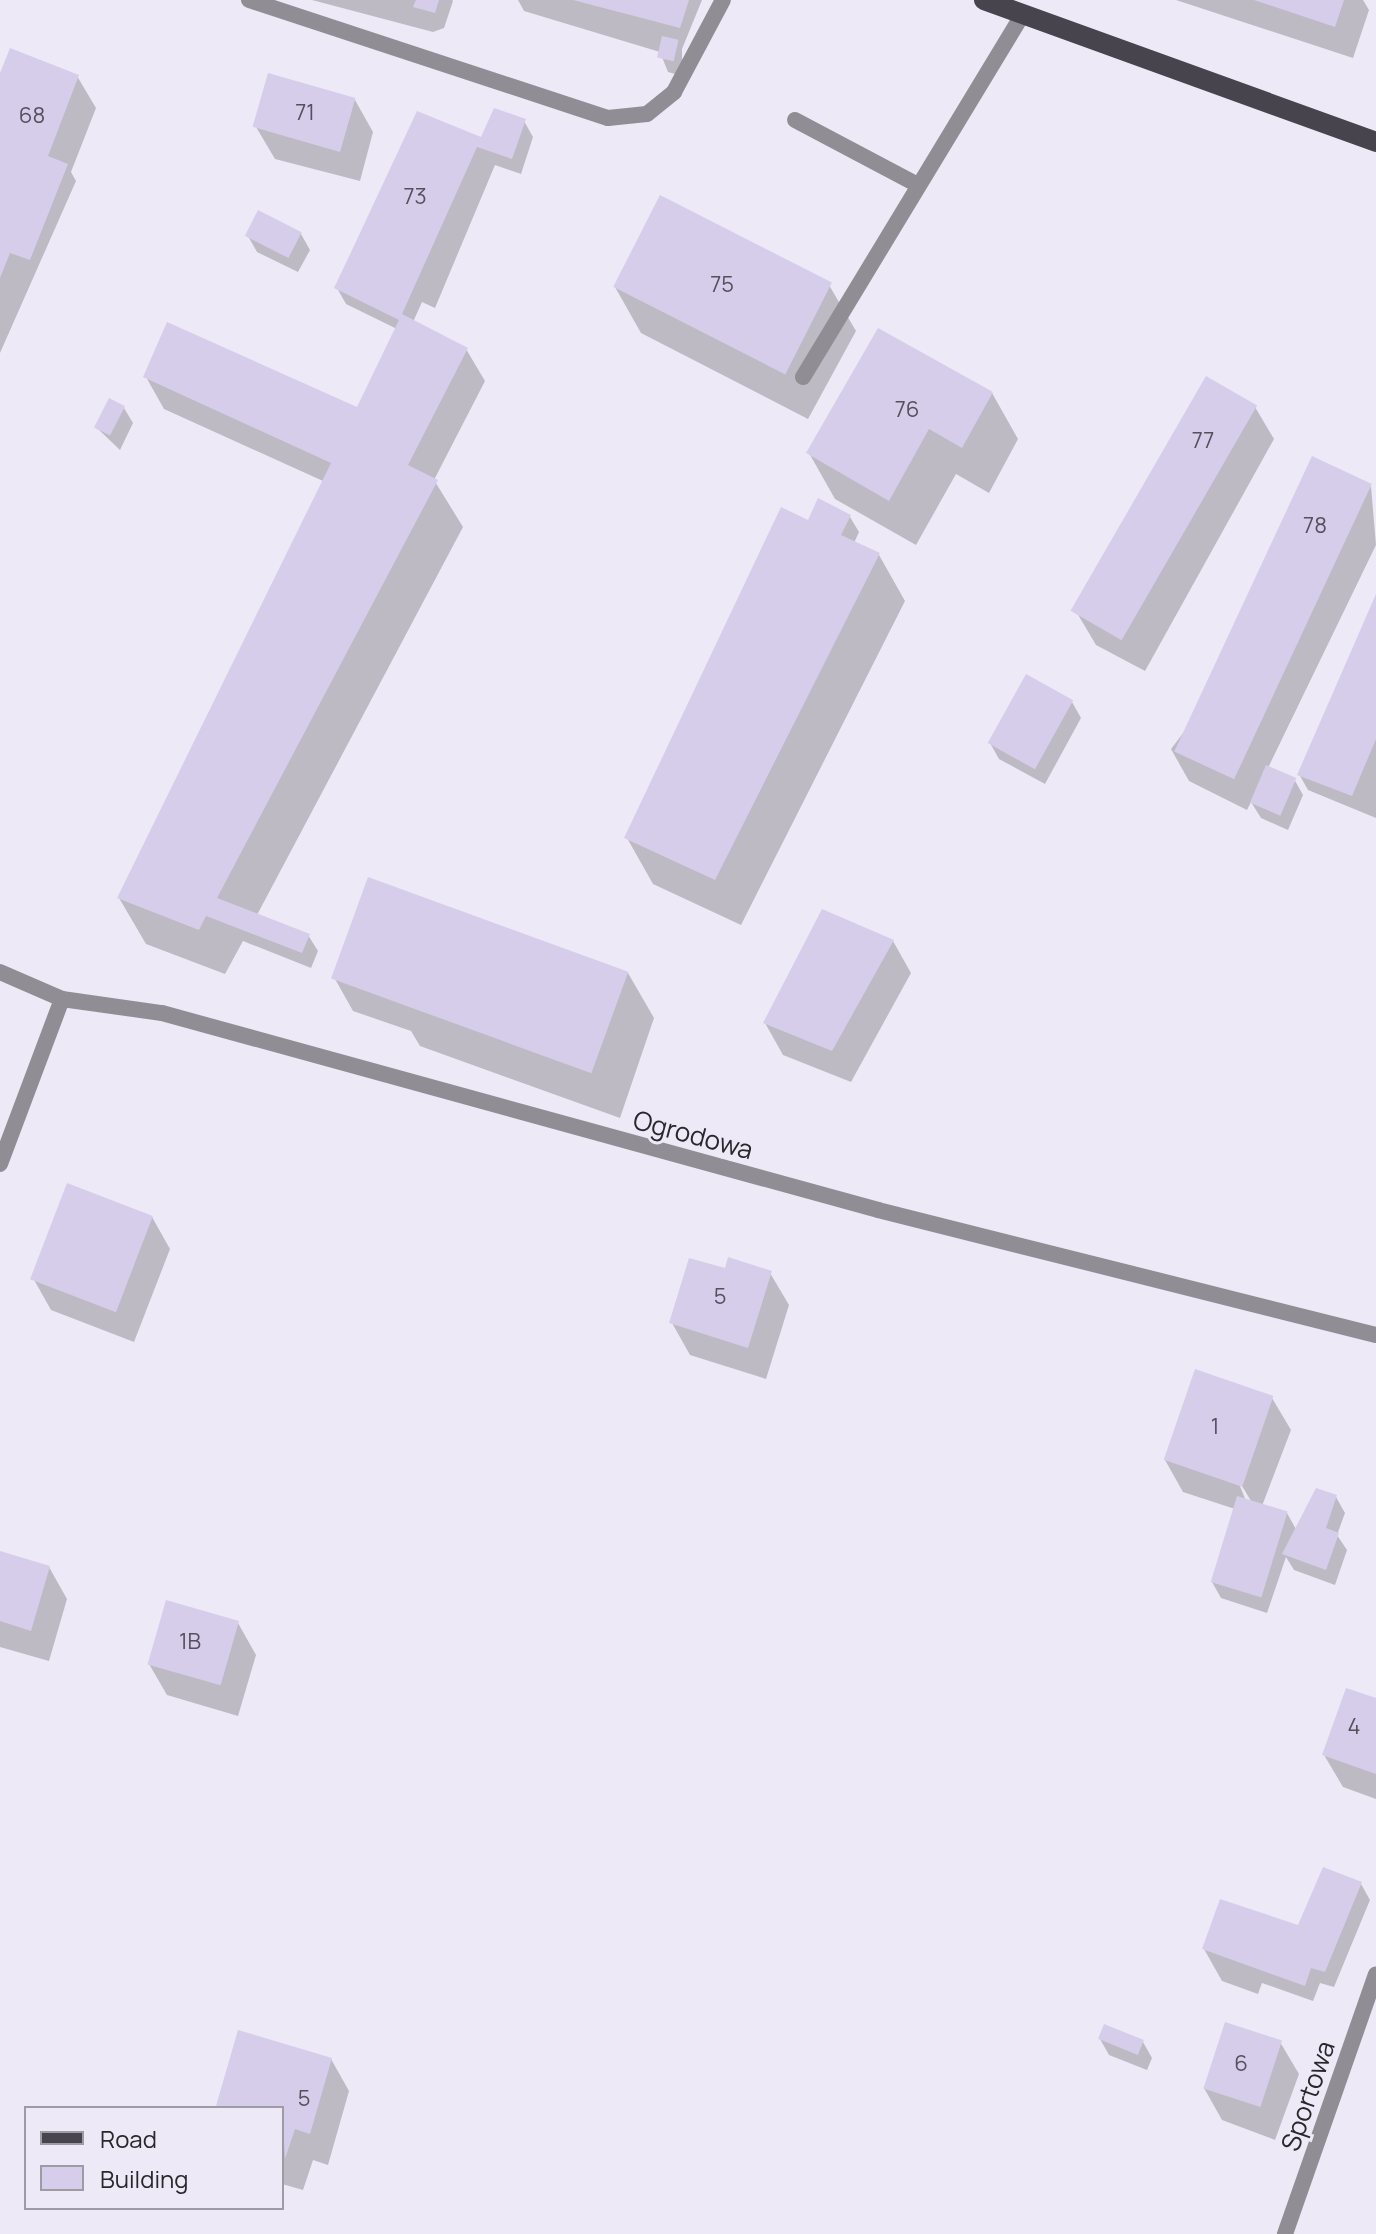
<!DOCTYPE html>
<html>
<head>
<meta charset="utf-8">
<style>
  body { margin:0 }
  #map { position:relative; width:1376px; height:2234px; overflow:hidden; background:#ede9f6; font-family:Manrope,sans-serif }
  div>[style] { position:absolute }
  .shadow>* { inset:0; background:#0003 }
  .building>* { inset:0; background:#d6cdeb; transform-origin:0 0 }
  .lane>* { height:16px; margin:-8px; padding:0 8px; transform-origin:8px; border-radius:8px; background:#908e94 }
  .street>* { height:16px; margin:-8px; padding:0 8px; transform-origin:8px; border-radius:8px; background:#908e94 }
  .primary>* { height:20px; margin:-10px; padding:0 10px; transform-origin:10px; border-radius:10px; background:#47444d }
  span { translate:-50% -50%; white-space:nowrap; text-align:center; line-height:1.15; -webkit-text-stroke:6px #ede9f6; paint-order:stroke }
  .number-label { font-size:22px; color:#54505c }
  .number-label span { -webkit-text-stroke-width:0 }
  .street-label { font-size:26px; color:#29272c }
  .legend { position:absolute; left:24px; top:2106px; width:260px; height:104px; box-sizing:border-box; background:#ede9f6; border:2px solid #9f9ba5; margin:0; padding:10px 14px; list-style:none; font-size:24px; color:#29272c }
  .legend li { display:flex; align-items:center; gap:16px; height:40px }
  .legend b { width:40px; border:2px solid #9f9ba5 }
</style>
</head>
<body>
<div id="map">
  <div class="shadow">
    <div style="clip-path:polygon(312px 0,452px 0,453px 1px,444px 28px,433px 32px)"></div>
    <div style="clip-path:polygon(518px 0,702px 0,682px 49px,682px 76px,668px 72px,660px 52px,524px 11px)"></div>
    <div style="clip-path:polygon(1176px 0,1363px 0,1369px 10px,1353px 58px)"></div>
    <div style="clip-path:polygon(77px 76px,96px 108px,71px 172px,76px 181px,0 353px,0 78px)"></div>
    <div style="clip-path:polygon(355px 100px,373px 132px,360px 181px,275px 159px,256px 127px)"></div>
    <div style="clip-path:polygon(524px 121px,533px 137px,521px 174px,495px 165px,435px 308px,422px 302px,413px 322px,466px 349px,485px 381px,434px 480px,463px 527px,257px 915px,308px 935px,318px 951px,311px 968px,243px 941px,225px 974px,146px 944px,119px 898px,323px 481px,164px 409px,146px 377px,358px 410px,397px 329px,346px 304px,337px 288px,482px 139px)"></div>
    <div style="clip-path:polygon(301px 234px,310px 250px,298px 272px,257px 252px,248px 236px)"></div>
    <div style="clip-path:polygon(829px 285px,856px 331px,808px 419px,641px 333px,615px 287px)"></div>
    <div style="clip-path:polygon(992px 393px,1018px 439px,989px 493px,956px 474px,916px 545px,835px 499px,809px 453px)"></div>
    <div style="clip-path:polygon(1255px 407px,1274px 439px,1145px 671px,1096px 645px,1077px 613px)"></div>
    <div style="clip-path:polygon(124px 408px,133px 423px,120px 450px,97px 428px)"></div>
    <div style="clip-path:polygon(1371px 486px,1376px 545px,1268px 768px,1294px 779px,1303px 795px,1288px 830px,1261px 818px,1251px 802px,1247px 810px,1189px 781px,1171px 749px)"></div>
    <div style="clip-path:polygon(850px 517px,859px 532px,854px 543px,879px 555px,905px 601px,741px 925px,653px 884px,627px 838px,809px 522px)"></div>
    <div style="clip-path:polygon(1376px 599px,1376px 818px,1308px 790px,1299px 774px)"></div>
    <div style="clip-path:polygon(1072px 702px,1081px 718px,1045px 784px,999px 759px,990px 743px)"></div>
    <div style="clip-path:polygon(893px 941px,911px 973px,851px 1082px,783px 1055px,765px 1023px)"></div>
    <div style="clip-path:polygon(628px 973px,654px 1018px,620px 1118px,420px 1046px,411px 1031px,353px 1011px,335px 979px)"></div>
    <div style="clip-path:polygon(152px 1217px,170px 1249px,134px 1342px,51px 1310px,33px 1278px)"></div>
    <div style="clip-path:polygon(727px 1270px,770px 1273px,789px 1305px,766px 1379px,690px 1355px,672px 1323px)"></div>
    <div style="clip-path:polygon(evenodd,1272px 1398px,1291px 1430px,1262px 1506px,1287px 1513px,1297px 1531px,1336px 1497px,1345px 1513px,1337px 1535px,1347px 1550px,1335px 1585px,1294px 1570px,1286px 1557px,1267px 1613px,1221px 1598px,1212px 1582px,1235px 1509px,1183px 1492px,1165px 1460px,1272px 1398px,1236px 1476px,1251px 1501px,1246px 1501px,1236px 1476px)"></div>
    <div style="clip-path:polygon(0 1553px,49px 1567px,67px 1599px,49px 1661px,0 1647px)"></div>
    <div style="clip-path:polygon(238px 1623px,256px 1655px,238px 1716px,167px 1695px,149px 1664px)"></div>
    <div style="clip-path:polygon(1376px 1700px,1376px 1799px,1343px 1787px,1324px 1755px)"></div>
    <div style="clip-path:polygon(1361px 1884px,1370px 1900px,1334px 1987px,1320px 1983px,1313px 2001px,1262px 1983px,1258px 1994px,1222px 1981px,1204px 1949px,1297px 1927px)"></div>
    <div style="clip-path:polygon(1100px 2039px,1143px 2042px,1152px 2058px,1147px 2070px,1109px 2055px)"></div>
    <div style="clip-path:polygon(1280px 2042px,1299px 2074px,1275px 2140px,1222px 2120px,1204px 2088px)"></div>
    <div style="clip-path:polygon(331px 2059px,349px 2091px,328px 2165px,313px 2160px,303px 2190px,282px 2184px,282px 2108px,218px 2106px)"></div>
  </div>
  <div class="building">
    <div style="clip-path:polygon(416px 0,439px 0,435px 13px,413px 7px)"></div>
    <div style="clip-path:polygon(573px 0,689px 0,680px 28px)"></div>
    <div style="clip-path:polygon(1254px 0,1344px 0,1335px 27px)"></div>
    <div style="left:662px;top:36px;width:17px;height:22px;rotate:13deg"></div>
    <div style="clip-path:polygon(10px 48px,79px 75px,48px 156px,68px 164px,30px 260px,10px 253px,0 278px,0 73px)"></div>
    <div style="left:268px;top:73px;width:91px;height:56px;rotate:16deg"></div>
    <div style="clip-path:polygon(494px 108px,526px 119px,512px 159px,477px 147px,402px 314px,468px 348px,408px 465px,438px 480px,217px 898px,310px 934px,302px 953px,206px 916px,199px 930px,117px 898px,331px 463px,143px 377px,167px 322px,357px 407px,399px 320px,334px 288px,353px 248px,417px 111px,481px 137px)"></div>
    <div style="left:660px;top:195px;width:193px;height:103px;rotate:27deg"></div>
    <div style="left:258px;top:210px;width:49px;height:29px;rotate:27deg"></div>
    <div style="clip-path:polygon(878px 328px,993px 392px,962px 448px,929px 429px,889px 501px,806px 453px)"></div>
    <div style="left:1206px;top:376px;width:59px;height:271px;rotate:30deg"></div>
    <div style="left:109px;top:398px;width:18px;height:33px;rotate:27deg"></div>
    <div style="left:1312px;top:456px;width:66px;height:326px;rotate:25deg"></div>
    <div style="clip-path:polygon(818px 498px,851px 515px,841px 535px,880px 553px,715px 880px,624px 838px,781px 507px,808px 520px)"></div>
    <div style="clip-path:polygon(1376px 594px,1376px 739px,1352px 796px,1297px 775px)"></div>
    <div style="left:1026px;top:674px;width:54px;height:79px;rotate:29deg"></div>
    <div style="left:1266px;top:765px;width:33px;height:41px;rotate:23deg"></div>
    <div style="left:368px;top:877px;width:277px;height:108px;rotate:20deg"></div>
    <div style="clip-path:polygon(822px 909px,894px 940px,832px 1051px,763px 1023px)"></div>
    <div style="left:67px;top:1183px;width:92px;height:103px;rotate:21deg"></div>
    <div style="clip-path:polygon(728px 1257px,772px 1271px,748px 1348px,669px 1323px,689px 1258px,725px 1268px)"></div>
    <div style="left:1195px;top:1369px;width:83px;height:96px;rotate:19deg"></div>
    <div style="clip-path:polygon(1316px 1488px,1337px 1495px,1326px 1528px,1339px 1533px,1326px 1570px,1282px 1554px)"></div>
    <div style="left:1237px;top:1496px;width:53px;height:90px;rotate:17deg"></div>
    <div style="clip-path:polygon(0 1551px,50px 1566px,31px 1631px,0 1621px)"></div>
    <div style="left:166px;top:1600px;width:76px;height:67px;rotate:16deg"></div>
    <div style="clip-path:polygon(1346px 1688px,1376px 1698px,1376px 1774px,1322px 1755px)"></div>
    <div style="clip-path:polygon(1323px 1867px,1362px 1882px,1325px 1972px,1311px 1968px,1305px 1986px,1202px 1949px,1220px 1899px,1298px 1925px)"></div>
    <div style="left:1225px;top:2022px;width:60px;height:70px;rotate:18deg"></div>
    <div style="left:1104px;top:2024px;width:43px;height:16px;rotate:22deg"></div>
    <div style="clip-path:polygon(238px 2030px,332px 2058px,310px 2134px,295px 2129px,285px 2159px,282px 2108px,216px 2106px)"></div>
  </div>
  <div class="lane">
    <div style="left:795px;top:120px;width:139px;rotate:27.9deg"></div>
    <div style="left:803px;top:377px;width:424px;rotate:-58.8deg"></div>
  </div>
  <div class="street">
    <div style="left:249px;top:0;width:378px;rotate:18.2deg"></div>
    <div style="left:608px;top:118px;width:39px;rotate:-6deg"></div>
    <div style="left:647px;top:114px;width:35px;rotate:-39deg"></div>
    <div style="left:674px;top:92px;width:104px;rotate:-62deg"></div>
    <div style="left:0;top:972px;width:68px;rotate:23.5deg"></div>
    <div style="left:62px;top:999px;width:101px;rotate:8deg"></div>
    <div style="left:162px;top:1013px;width:743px;rotate:15.38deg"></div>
    <div style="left:878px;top:1210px;width:513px;rotate:14.09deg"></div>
    <div style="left:0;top:1164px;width:176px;rotate:-69.4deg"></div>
    <div style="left:1285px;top:2234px;width:275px;rotate:-70.7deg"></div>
  </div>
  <div class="primary">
    <div style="left:984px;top:0;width:417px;rotate:19.9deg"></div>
  </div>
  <div class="number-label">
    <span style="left:305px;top:113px">71</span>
    <span style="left:32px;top:116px">68</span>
    <span style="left:415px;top:197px">73</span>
    <span style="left:722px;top:285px">75</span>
    <span style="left:907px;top:410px">76</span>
    <span style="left:1203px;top:441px">77</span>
    <span style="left:1315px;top:526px">78</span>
    <span style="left:720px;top:1297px">5</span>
    <span style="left:1215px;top:1427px">1</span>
    <span style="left:190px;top:1642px">1B</span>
    <span style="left:1354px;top:1727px">4</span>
    <span style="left:1241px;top:2064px">6</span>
    <span style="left:304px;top:2099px">5</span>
  </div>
  <div class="street-label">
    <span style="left:693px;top:1135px;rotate:15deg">Ogrodowa</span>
    <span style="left:1308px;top:2096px;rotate:-71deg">Sportowa</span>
  </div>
  <ul class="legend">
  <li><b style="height:10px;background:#47444d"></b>Road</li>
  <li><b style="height:22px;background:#d6cdeb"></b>Building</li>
  </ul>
</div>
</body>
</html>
